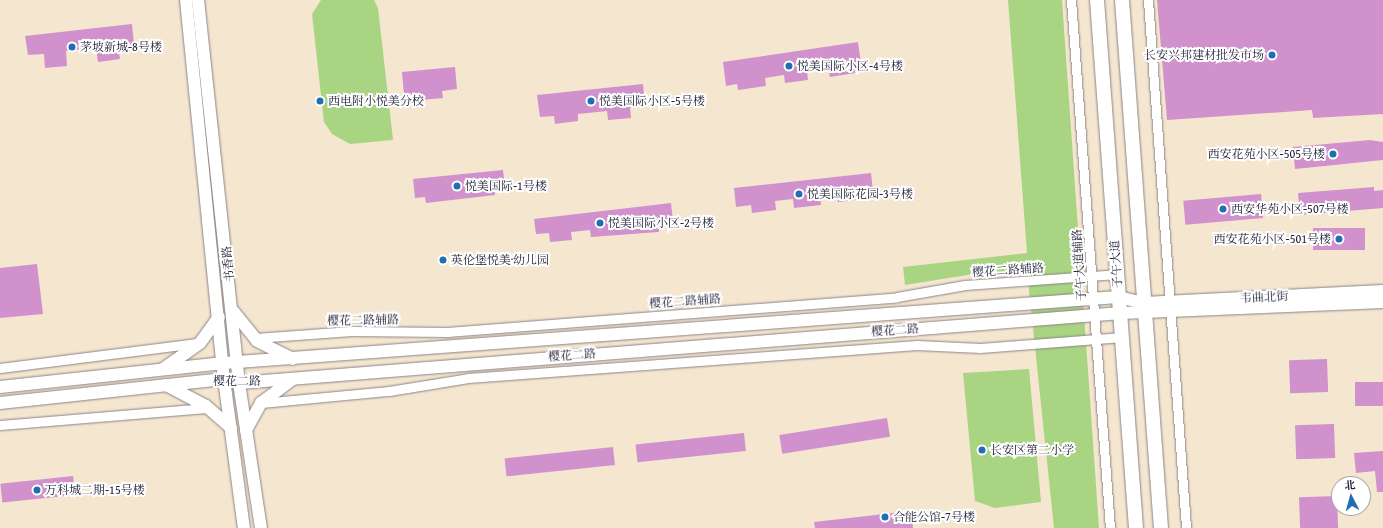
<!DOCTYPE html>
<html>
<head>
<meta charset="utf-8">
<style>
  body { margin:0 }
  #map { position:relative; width:1383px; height:528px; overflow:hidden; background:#f5e6d0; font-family:"Gentium Book Plus","Noto Serif SC",serif }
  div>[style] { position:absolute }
  .green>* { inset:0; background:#a9d582 }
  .building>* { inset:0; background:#d091cd; transform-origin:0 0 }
  .roads { filter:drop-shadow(0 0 1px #8c8486) drop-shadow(0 0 1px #8c8486) }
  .street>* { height:9px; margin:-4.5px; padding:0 4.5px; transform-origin:4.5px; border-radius:4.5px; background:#fff }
  .secondary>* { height:12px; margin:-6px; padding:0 6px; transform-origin:6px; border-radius:6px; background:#fff }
  .primary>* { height:14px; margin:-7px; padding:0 7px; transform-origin:7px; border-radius:7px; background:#fff }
  .dots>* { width:11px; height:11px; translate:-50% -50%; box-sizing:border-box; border:2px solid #fff; border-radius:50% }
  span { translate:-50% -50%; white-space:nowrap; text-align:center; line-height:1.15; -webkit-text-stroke:4px #fff; paint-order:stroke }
  .poi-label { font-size:12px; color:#22223b }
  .left { translate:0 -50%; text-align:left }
  .right { translate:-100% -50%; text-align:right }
  .street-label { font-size:12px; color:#22223b }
  .north { position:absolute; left:1331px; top:476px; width:40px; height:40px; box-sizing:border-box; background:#fff; border:1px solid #a7a7b1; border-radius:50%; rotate:354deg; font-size:11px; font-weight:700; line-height:16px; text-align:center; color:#22223b }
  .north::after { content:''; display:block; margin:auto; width:14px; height:18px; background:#1f6fb2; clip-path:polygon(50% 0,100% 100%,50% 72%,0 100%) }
</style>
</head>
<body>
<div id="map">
  <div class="green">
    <div style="clip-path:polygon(321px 0,374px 0,378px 8px,393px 140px,350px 144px,332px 134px,324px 122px,312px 14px)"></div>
    <div style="clip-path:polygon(1008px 0,1062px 0,1099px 528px,1054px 528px,1027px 271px,980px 273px,905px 285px,903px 267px,1027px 253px)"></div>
    <div style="clip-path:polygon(1029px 369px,1041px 502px,995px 508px,975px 501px,963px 373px)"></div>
  </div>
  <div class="building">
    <div style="clip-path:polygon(1157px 0,1383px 0,1383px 114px,1313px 118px,1312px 110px,1167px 120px)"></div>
    <div style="clip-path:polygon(132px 24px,134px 44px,118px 46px,120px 59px,98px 62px,96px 48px,66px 51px,67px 66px,45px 68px,44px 54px,28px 55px,25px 36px)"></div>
    <div style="clip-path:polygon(858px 42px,861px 63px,854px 64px,855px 73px,830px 77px,828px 68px,807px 71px,808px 80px,785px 83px,784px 75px,765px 78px,766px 86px,738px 90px,737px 84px,726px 86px,723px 62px)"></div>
    <div style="clip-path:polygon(455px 67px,457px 89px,442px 91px,443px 98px,420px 100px,419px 94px,404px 95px,402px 72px)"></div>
    <div style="clip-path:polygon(643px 84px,645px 107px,630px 108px,631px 118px,608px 120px,607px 111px,578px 114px,578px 121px,555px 124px,554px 116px,540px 117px,537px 95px)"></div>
    <div style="clip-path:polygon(1370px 140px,1383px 142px,1383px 160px,1295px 169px,1293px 147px)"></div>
    <div style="clip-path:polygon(503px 170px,505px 186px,494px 187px,495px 195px,426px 203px,425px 197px,415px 198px,413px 179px)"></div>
    <div style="clip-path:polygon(871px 173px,873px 191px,862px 192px,863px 199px,838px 202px,838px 195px,820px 197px,821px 205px,794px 208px,793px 199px,775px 201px,776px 210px,752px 213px,751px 205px,736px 207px,734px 188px)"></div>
    <div style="clip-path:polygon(1374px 187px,1374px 191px,1383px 190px,1383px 208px,1300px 215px,1298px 193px)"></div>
    <div style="left:1261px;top:194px;width:24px;height:78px;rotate:85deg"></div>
    <div style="clip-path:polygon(671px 203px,673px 222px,658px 224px,659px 232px,591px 237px,590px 230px,571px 232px,572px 240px,550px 242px,549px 233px,536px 234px,534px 219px)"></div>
    <div style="left:1313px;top:228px;width:52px;height:22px"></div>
    <div style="clip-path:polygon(37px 264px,43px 314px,0 318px,0 268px)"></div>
    <div style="left:1327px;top:359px;width:33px;height:38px;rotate:88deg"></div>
    <div style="left:1383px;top:382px;width:24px;height:28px;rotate:90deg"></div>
    <div style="left:887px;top:418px;width:19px;height:109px;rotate:81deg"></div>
    <div style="left:1334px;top:424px;width:34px;height:39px;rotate:88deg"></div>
    <div style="left:744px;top:433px;width:18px;height:109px;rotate:84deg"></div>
    <div style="left:613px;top:447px;width:18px;height:109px;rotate:84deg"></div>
    <div style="clip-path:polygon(1383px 451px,1383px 492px,1377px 492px,1375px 471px,1356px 473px,1354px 453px)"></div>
    <div style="left:73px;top:476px;width:19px;height:73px;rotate:84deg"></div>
    <div style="left:1337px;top:496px;width:32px;height:38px;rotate:88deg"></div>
    <div style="clip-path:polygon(911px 511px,913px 528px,815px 528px,814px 522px)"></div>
  </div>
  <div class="roads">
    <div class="street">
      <div style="left:1071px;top:0;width:529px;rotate:85.78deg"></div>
      <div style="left:1148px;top:0;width:529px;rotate:85.88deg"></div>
      <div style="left:255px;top:338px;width:97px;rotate:-4.1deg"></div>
      <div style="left:352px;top:331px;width:95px;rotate:0.6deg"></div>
      <div style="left:447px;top:332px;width:451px;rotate:-4.4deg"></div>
      <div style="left:897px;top:297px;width:69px;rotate:-10deg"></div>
      <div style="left:965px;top:285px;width:152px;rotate:-4.1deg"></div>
      <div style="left:0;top:368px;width:201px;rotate:-7.2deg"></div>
      <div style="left:261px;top:403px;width:129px;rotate:-5.4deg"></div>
      <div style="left:389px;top:391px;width:80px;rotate:-9.3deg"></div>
      <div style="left:468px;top:378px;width:450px;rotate:-4.2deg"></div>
      <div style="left:917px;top:345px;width:63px;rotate:2.7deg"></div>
      <div style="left:980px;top:348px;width:143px;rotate:-4.4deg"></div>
      <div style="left:0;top:425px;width:210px;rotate:-4.7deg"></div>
    </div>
    <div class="secondary">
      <div style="left:186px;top:0;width:381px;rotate:84.3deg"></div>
      <div style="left:224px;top:379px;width:150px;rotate:82.4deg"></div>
      <div style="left:198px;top:0;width:385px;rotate:83.9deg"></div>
      <div style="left:239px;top:383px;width:147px;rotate:81.4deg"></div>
      <div style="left:233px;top:311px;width:38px;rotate:51deg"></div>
      <div style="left:257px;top:341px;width:40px;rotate:26.6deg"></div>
      <div style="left:163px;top:369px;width:45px;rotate:-35.1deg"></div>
      <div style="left:200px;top:343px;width:32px;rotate:-54deg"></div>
      <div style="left:166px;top:385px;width:45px;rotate:27.7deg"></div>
      <div style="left:206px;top:406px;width:33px;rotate:41deg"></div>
      <div style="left:0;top:387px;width:225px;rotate:-6.1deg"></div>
      <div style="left:224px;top:363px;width:896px;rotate:-4.22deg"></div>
      <div style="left:1118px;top:297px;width:27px;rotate:13deg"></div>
      <div style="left:1144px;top:303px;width:239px;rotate:-2.9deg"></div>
      <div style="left:0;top:403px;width:225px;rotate:-6.1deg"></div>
      <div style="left:224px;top:379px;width:16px;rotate:15deg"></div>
      <div style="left:239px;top:383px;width:885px;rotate:-4.54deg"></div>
      <div style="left:1121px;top:313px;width:262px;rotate:-2.4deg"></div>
      <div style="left:246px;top:430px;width:31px;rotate:-61deg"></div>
      <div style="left:261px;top:403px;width:40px;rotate:-37deg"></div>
    </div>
    <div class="primary">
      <div style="left:1097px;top:0;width:529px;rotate:85.78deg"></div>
      <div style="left:1122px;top:0;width:529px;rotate:85.78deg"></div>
    </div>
  </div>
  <div class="dots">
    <div style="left:72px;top:47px;background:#1f6fb2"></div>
    <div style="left:1272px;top:55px;background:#1f6fb2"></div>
    <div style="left:789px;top:66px;background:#1f6fb2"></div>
    <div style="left:320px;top:101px;background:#1f6fb2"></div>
    <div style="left:591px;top:101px;background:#1f6fb2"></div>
    <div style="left:1333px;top:154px;background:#1f6fb2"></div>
    <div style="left:457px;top:186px;background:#1f6fb2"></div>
    <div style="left:799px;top:194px;background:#1f6fb2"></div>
    <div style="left:1223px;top:209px;background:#1f6fb2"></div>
    <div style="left:600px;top:223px;background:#1f6fb2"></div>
    <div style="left:1339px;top:239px;background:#1f6fb2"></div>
    <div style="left:443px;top:260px;background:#1f6fb2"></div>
    <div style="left:982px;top:450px;background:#1f6fb2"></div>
    <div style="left:37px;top:490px;background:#1f6fb2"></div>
    <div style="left:885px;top:517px;background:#1f6fb2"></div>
  </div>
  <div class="poi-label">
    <span class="left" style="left:80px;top:47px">茅坡新城-8号楼</span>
    <span class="right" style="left:1264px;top:55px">长安兴邦建材批发市场</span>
    <span class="left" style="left:797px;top:66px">悦美国际小区-4号楼</span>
    <span class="left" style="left:328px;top:101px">西电附小悦美分校</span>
    <span class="left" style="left:599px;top:101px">悦美国际小区-5号楼</span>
    <span class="right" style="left:1325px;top:154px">西安花苑小区-505号楼</span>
    <span class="left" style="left:465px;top:186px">悦美国际-1号楼</span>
    <span class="left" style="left:807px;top:194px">悦美国际花园-3号楼</span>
    <span class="left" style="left:1231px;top:209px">西安华苑小区-507号楼</span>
    <span class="left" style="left:608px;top:223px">悦美国际小区-2号楼</span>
    <span class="right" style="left:1331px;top:239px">西安花苑小区-501号楼</span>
    <span class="left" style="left:451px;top:260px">英伦堡悦美·幼儿园</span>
    <span class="left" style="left:990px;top:450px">长安区第二小学</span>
    <span class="left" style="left:45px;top:490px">万科城二期-15号楼</span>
    <span class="left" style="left:893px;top:517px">合能公馆-7号楼</span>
  </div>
  <div class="street-label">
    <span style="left:228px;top:264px;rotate:-96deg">书香路</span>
    <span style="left:1116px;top:264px;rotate:-94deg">子午大道</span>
    <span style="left:1079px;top:265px;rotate:-94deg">子午大道辅路</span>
    <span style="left:1008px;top:270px;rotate:-4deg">樱花二路辅路</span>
    <span style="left:1264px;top:297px;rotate:-3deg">韦曲北街</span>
    <span style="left:685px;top:301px;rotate:-4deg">樱花二路辅路</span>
    <span style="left:363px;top:320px;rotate:-1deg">樱花二路辅路</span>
    <span style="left:895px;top:330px;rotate:-4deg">樱花二路</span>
    <span style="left:572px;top:355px;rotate:-4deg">樱花二路</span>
    <span style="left:237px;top:381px">樱花二路</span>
  </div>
  <div class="north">北</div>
</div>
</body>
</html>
